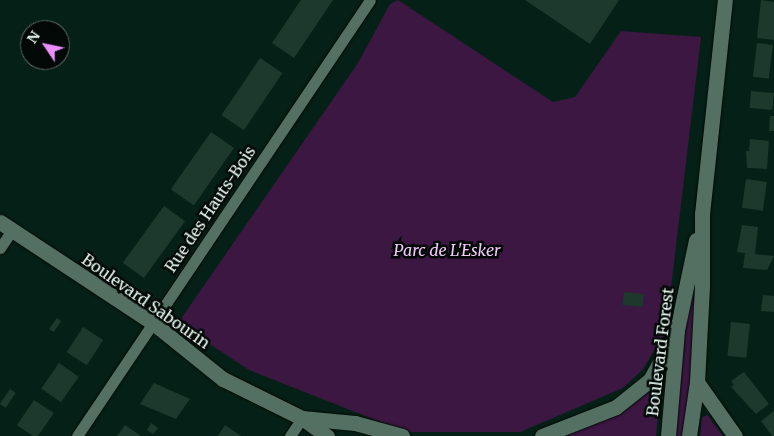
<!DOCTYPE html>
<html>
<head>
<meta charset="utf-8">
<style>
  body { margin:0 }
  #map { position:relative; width:774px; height:436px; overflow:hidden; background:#052117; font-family:Merriweather,serif }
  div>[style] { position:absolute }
  .green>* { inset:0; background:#3b1741 }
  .building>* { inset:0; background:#1d392d; transform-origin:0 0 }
  .roads { filter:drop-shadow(0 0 1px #000a03) drop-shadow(0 0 1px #000a03) }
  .street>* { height:11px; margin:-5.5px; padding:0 5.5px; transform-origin:5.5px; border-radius:5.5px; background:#537063 }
  .secondary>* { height:15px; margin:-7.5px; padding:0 7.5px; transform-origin:7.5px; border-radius:7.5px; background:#537063 }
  span { translate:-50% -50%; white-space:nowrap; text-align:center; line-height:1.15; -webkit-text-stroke:5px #010805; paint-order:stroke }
  .street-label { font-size:16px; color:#e9f9f2 }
  .park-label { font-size:16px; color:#f2c8f9; font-style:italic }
  .north { position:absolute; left:20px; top:20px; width:50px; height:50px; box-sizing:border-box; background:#010805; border:1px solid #5e6864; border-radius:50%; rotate:304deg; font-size:14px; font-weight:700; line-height:20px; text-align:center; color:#e9f9f2 }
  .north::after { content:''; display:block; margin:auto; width:18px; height:22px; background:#eb8dfc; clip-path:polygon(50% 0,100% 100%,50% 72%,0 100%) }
</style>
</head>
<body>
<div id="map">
  <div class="green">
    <div style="clip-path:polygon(398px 0,553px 102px,575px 97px,621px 31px,701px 37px,666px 330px,643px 369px,623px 388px,520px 432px,406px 432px,249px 370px,178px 323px,358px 63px,390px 4px)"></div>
    <div style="clip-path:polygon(690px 292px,696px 292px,695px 334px,685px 436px,674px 436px)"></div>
    <div style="clip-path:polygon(657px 383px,661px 384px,656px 436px,546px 436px,627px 407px)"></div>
    <div style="clip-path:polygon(708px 415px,712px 422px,723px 436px,700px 436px,702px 417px)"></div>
  </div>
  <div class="building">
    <div style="clip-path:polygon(301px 0,333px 0,294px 58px,272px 43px)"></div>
    <div style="clip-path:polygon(525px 0,619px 0,590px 44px)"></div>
    <div style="clip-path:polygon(761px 0,774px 2px,774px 40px,757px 38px)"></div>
    <div style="left:757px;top:43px;width:16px;height:34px;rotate:7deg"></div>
    <div style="left:260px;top:58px;width:27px;height:69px;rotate:34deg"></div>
    <div style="left:751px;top:91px;width:23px;height:17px;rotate:5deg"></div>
    <div style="clip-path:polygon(770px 116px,774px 116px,774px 131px,769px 131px)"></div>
    <div style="left:211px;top:132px;width:28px;height:70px;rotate:35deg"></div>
    <div style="clip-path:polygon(750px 139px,769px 141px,767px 169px,747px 168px,746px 151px,749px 151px)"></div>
    <div style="left:746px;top:179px;width:21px;height:29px;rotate:8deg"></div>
    <div style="left:164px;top:206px;width:26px;height:70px;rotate:36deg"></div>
    <div style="clip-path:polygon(742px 225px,758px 227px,755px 254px,774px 256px,767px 270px,743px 268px,745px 253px,737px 252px)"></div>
    <div style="left:624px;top:292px;width:20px;height:13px;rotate:6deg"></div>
    <div style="clip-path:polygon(763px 295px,774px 296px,774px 312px,761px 311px)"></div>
    <div style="clip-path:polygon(57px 318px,61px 321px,54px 332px,49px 329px)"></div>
    <div style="left:731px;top:322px;width:19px;height:34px;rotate:6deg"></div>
    <div style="left:83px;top:327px;width:24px;height:30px;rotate:33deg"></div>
    <div style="left:59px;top:363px;width:24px;height:31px;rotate:35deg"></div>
    <div style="clip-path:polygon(744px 372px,769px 404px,756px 414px,731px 387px,734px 385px,731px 381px)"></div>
    <div style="clip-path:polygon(154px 383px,190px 399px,176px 419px,140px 404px)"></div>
    <div style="left:10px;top:389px;width:7px;height:18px;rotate:34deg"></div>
    <div style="clip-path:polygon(34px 400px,54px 413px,38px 436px,33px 436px,17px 425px)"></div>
    <div style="clip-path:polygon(774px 411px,774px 436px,772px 436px,761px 421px)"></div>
    <div style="clip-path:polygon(151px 423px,158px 428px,153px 434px,147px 430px)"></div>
    <div style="clip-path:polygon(125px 425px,141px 436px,117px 436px)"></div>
    <div style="clip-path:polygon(225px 425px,241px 436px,218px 436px)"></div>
  </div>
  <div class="roads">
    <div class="street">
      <div style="left:0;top:248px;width:22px;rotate:-56deg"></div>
      <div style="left:77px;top:436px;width:525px;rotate:-56.1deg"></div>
      <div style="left:290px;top:436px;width:22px;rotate:-56deg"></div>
    </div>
    <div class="secondary">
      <div style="left:0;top:222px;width:183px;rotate:33.4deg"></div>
      <div style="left:153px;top:323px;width:90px;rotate:38.7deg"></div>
      <div style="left:223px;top:379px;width:88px;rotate:26.3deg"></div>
      <div style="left:302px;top:418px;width:31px;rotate:36deg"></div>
      <div style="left:697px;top:382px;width:66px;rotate:54.9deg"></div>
      <div style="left:302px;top:418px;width:53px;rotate:5.4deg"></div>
      <div style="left:355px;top:423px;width:49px;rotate:15.5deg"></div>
      <div style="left:542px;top:436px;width:79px;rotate:-21.4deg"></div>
      <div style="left:616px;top:407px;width:43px;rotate:-38.5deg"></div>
      <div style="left:650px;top:380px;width:50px;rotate:-61.4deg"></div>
      <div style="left:668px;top:436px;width:106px;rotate:-85.1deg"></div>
      <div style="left:677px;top:330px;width:92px;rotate:-78.1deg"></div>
      <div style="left:689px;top:436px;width:55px;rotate:-81.6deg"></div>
      <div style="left:697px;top:382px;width:97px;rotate:-87deg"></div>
      <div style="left:702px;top:285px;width:71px;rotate:-90deg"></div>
      <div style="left:702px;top:214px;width:215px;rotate:-83.9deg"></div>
    </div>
  </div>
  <div class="street-label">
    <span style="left:210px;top:209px;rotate:-56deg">Rue des Hauts-Bois</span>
    <span style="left:146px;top:301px;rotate:35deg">Boulevard Sabourin</span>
    <span style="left:660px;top:352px;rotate:-83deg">Boulevard Forest</span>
  </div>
  <div class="park-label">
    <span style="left:447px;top:250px">Parc de L'Esker</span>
  </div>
  <div class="north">N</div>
</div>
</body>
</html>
